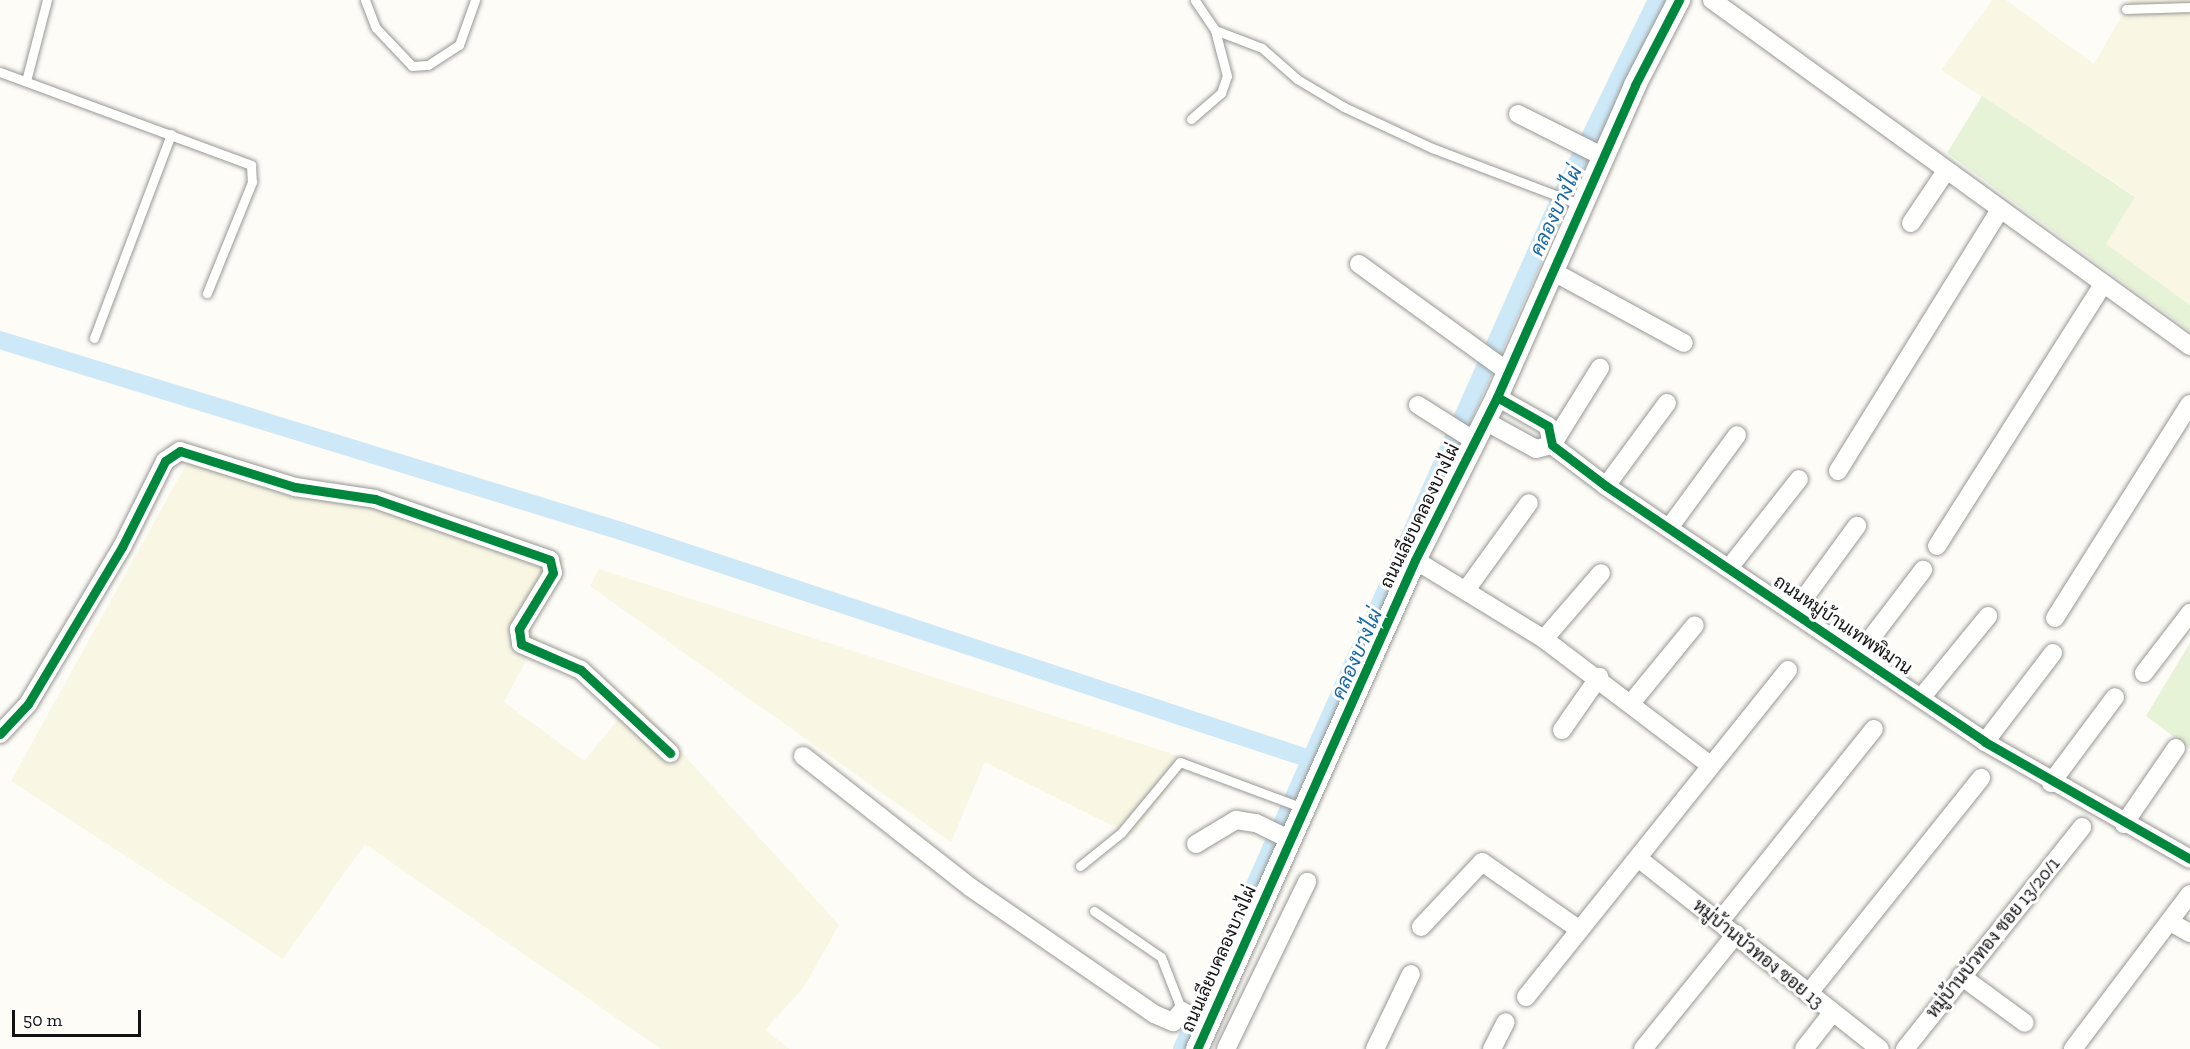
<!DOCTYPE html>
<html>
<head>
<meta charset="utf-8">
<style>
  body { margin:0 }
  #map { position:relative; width:2190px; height:1049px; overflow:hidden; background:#fdfcf7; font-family:"Zilla Slab",Sarabun,serif }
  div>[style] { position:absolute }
  .farmland>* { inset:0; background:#f9f7e4 }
  .green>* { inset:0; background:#e7f3d7 }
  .canal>* { height:18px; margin:-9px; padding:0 9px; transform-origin:9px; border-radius:9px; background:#cde8f7 }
  .roads { filter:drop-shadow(0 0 2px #979795) drop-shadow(0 0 2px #979795) }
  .service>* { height:9px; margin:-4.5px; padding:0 4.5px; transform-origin:4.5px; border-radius:4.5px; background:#fffffe }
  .minor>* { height:18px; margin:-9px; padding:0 9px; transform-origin:9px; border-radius:9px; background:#fffffe }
  .tertiary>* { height:22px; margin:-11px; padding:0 11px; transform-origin:11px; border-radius:11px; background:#fffffe }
  .cycleway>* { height:9px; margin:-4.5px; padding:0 4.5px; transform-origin:4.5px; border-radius:4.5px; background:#00873e }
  span { translate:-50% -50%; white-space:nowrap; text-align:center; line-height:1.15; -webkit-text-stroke:6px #fff; paint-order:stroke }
  .street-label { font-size:18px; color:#111 }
  .water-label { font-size:20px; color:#1768a6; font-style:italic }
  .scale { position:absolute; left:12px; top:1010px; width:129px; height:27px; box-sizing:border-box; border:3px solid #111; border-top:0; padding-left:8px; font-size:18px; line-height:21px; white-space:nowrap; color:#111; -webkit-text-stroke:4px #fff; paint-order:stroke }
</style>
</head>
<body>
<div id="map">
  <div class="farmland">
    <div style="clip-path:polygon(1992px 0,2006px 0,2094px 64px,2131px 0,2190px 0,2190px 305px,2105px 244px,2135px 196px,1941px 70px)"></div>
    <div style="clip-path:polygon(194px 450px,566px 558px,525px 622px,538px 638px,504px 702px,584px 761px,634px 700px,839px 925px,804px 987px,765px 1030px,790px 1049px,661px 1049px,365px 844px,283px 959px,11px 781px)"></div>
    <div style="clip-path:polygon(599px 569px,1188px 759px,1133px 836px,985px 762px,951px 842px,590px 586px)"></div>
  </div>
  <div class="green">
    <div style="clip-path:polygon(1982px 96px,2135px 197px,2106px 244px,2190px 305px,2190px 331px,1947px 153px)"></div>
    <div style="clip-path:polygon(2190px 643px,2190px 749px,2146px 716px)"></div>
  </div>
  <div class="canal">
    <div style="left:0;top:340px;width:650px;rotate:17.1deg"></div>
    <div style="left:621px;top:531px;width:729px;rotate:18.31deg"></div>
    <div style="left:1182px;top:1049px;width:928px;rotate:-66.03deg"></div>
    <div style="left:1559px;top:201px;width:224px;rotate:-64deg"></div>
  </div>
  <div class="roads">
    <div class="service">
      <div style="left:365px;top:0;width:30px;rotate:69deg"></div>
      <div style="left:376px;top:28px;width:52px;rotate:46.5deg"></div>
      <div style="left:412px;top:66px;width:16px;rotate:-4deg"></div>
      <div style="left:428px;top:65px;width:37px;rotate:-33deg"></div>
      <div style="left:459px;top:45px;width:48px;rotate:-70.4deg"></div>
      <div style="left:2126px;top:9px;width:64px;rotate:-1.8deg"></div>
      <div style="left:1215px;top:30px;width:50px;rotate:21deg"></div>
      <div style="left:1262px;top:48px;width:47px;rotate:41.5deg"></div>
      <div style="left:1297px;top:79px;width:55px;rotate:30.8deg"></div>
      <div style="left:1344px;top:107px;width:97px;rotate:25deg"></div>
      <div style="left:1432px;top:148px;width:160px;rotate:20.9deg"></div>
      <div style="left:0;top:72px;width:268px;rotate:20.3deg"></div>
      <div style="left:251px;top:165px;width:17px;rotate:87deg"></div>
      <div style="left:252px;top:182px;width:120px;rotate:112.1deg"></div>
      <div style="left:26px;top:81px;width:84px;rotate:-75.5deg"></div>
      <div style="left:1191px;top:119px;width:40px;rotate:-41deg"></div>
      <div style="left:1221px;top:93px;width:18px;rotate:-71deg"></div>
      <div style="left:1227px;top:76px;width:48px;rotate:-104.6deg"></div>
      <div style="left:1215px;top:30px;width:36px;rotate:-124deg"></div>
      <div style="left:94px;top:338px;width:218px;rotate:-69.3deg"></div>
      <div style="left:1080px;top:866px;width:53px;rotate:-38.8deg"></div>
      <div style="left:1121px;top:833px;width:92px;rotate:-50.3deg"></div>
      <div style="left:1180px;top:762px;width:131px;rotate:20.5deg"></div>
      <div style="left:1094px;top:911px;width:81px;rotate:34.5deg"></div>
      <div style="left:1161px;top:957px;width:58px;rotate:68.7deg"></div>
    </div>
    <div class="minor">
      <div style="left:1712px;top:0;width:590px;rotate:35.9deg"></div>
      <div style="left:1518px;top:114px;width:94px;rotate:26.6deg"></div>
      <div style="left:1911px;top:223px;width:63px;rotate:-56.1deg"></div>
      <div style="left:1359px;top:264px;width:184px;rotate:35.9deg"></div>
      <div style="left:1552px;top:271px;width:150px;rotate:28.6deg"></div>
      <div style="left:1497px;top:397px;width:59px;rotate:29.6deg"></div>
      <div style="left:1548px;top:426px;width:19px;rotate:78deg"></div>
      <div style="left:1552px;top:445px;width:68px;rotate:37.2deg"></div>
      <div style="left:1606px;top:486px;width:457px;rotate:34deg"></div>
      <div style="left:1985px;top:742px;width:236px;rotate:29.7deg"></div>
      <div style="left:1418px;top:405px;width:67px;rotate:32.3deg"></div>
      <div style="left:1485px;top:421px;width:58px;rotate:28.8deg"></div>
      <div style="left:1536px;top:449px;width:16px;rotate:-14deg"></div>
      <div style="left:1552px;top:445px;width:91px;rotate:-58.1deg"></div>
      <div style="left:1838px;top:471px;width:307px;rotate:-58.2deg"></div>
      <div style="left:1606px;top:486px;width:103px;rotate:-53.7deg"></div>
      <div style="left:1669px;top:528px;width:115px;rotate:-53.8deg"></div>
      <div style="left:1937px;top:546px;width:310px;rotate:-57.6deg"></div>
      <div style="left:1415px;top:560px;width:151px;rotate:31.5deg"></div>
      <div style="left:1544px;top:639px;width:208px;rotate:37.2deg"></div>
      <div style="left:1729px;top:568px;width:113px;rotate:-51.8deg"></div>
      <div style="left:1466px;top:590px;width:107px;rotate:-54.1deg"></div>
      <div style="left:1794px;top:612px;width:107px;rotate:-53.8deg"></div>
      <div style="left:2055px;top:618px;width:253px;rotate:-57.8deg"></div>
      <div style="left:1544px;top:639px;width:87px;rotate:-49.2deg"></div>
      <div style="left:1859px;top:654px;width:106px;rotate:-52.7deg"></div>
      <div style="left:2144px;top:673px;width:76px;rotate:-52.5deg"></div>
      <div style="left:1921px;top:698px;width:106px;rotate:-50.7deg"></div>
      <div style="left:1632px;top:702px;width:99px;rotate:-50.7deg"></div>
      <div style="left:1562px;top:730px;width:65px;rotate:-55.1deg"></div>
      <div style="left:0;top:734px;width:41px;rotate:-47deg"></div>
      <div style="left:28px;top:704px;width:183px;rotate:-59.1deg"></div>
      <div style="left:122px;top:547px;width:96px;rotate:-63.4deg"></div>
      <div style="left:165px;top:461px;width:18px;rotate:-34deg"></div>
      <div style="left:180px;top:451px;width:121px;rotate:17.4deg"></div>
      <div style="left:295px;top:487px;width:81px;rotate:8.5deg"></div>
      <div style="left:375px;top:499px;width:185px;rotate:19.2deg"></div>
      <div style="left:550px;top:560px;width:13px;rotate:77deg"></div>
      <div style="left:553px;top:573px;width:66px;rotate:121.3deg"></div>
      <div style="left:519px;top:629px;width:15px;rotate:82deg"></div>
      <div style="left:521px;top:644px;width:65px;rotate:23.4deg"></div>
      <div style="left:581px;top:670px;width:122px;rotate:43deg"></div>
      <div style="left:1985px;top:742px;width:112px;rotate:-52.6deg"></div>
      <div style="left:803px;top:756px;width:212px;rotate:38.1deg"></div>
      <div style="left:970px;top:887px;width:224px;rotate:34.6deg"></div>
      <div style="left:1154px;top:1014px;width:21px;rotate:23deg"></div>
      <div style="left:1173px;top:1022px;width:14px;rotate:-51deg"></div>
      <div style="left:1182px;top:1011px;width:29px;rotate:29deg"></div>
      <div style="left:2051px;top:783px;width:107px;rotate:-53.3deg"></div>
      <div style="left:2124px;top:824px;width:92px;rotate:-55.6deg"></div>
      <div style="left:1196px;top:844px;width:47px;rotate:-31deg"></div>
      <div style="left:1236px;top:820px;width:20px;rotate:9deg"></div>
      <div style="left:1256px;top:823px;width:39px;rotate:26deg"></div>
      <div style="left:1638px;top:858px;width:308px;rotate:38.3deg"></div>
      <div style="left:1720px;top:921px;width:246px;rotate:-51.3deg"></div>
      <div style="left:2170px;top:922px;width:23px;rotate:29deg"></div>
      <div style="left:1421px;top:927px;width:89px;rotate:-46.8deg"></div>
      <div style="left:1482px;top:862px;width:119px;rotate:34.8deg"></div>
      <div style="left:1961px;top:976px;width:79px;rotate:36.3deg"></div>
      <div style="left:1808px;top:994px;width:277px;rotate:-51.3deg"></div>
      <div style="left:1526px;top:997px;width:419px;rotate:-51.3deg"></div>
      <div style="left:1226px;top:1049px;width:186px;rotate:-64.1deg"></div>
      <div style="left:1375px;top:1049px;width:83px;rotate:-64.4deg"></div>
      <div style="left:1492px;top:1049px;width:30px;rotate:-63deg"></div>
      <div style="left:1643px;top:1049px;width:148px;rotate:-51deg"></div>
      <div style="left:1804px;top:1049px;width:46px;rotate:-52.1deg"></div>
      <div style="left:1905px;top:1049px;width:284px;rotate:-51.4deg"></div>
      <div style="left:2073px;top:1049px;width:194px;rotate:-53deg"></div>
    </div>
    <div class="tertiary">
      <div style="left:1197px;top:1049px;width:535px;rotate:-65.97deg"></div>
      <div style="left:1415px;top:560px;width:182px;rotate:-63.3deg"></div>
      <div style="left:1497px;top:397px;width:341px;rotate:-66.1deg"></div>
      <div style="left:1635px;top:85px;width:96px;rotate:-62.6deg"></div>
    </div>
  </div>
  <div class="cycleway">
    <div style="left:1497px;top:397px;width:59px;rotate:29.6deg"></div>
    <div style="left:1548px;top:426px;width:19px;rotate:78deg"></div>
    <div style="left:1552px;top:445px;width:68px;rotate:37.2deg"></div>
    <div style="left:1606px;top:486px;width:457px;rotate:34deg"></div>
    <div style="left:1985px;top:742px;width:236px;rotate:29.7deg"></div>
    <div style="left:0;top:734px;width:41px;rotate:-47deg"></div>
    <div style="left:28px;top:704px;width:183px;rotate:-59.1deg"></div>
    <div style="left:122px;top:547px;width:96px;rotate:-63.4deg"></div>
    <div style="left:165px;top:461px;width:18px;rotate:-34deg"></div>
    <div style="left:180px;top:451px;width:121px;rotate:17.4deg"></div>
    <div style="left:295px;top:487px;width:81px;rotate:8.5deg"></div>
    <div style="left:375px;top:499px;width:185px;rotate:19.2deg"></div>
    <div style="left:550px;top:560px;width:13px;rotate:77deg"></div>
    <div style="left:553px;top:573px;width:66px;rotate:121.3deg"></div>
    <div style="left:519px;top:629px;width:15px;rotate:82deg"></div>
    <div style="left:521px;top:644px;width:65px;rotate:23.4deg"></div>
    <div style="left:581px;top:670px;width:122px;rotate:43deg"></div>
    <div style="left:1197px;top:1049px;width:535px;rotate:-65.97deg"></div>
    <div style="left:1415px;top:560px;width:182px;rotate:-63.3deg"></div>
    <div style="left:1497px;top:397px;width:341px;rotate:-66.1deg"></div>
    <div style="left:1635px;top:85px;width:96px;rotate:-62.6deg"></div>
  </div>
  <div class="street-label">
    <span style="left:1420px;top:516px;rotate:-64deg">ถนนเลียบคลองบางไผ่</span>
    <span style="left:1843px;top:625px;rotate:34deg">ถนนหมู่บ้านเทพพิมาน</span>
    <span style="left:1993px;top:938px;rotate:-51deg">หมู่บ้านบัวทอง ซอย 13/20/1</span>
    <span style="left:1758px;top:954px;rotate:39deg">หมู่บ้านบัวทอง ซอย 13</span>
    <span style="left:1219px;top:959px;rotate:-66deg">ถนนเลียบคลองบางไผ่</span>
  </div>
  <div class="water-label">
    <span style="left:1556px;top:211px;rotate:-65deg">คลองบางไผ่</span>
    <span style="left:1357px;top:654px;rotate:-66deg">คลองบางไผ่</span>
  </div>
  <div class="scale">50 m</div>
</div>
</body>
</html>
